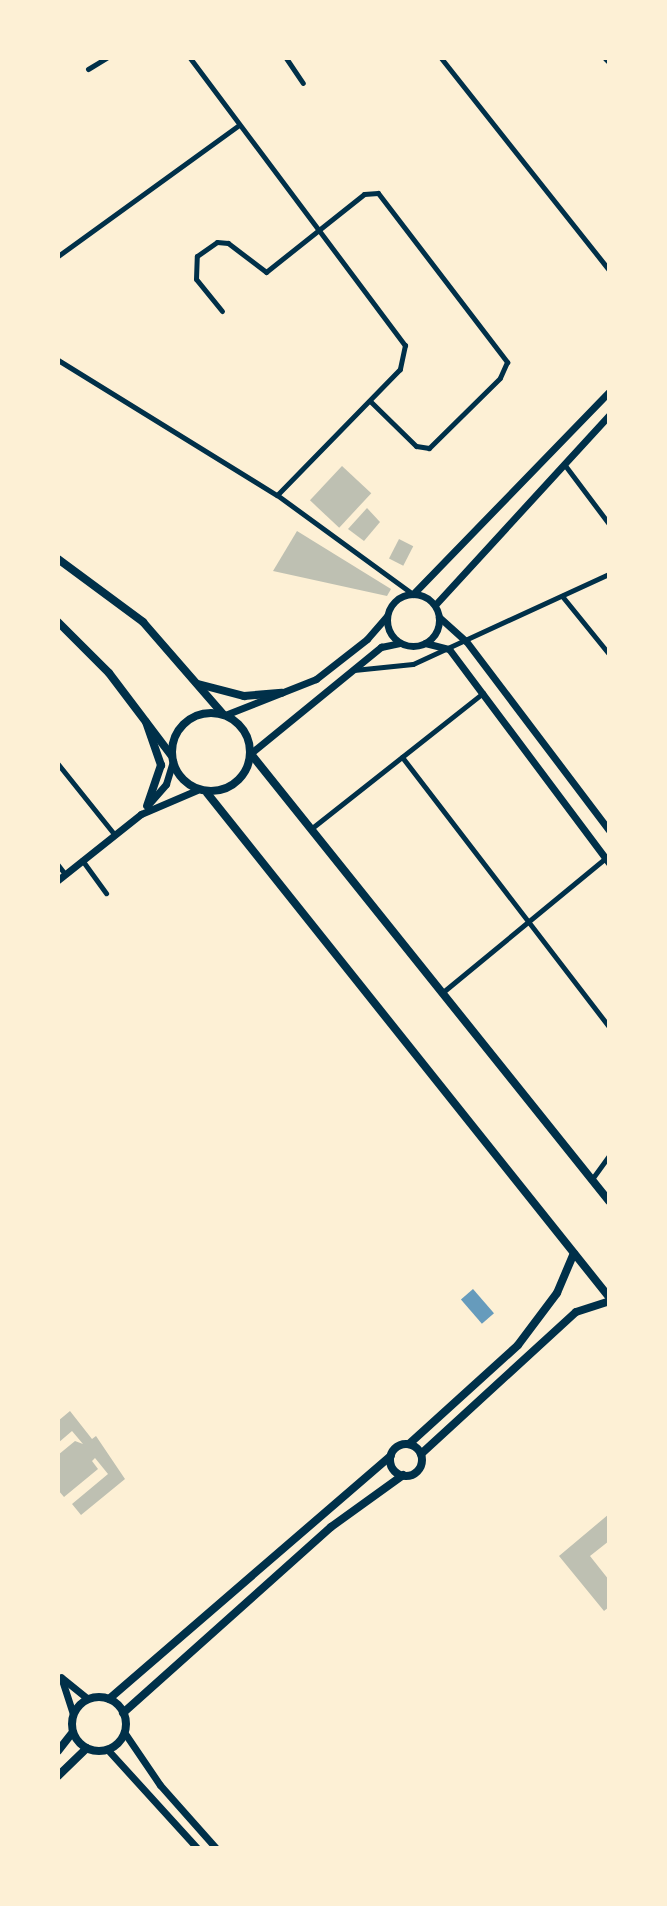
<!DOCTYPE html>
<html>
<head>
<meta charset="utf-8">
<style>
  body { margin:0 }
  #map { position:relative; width:667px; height:1906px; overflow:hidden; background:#fdf0d5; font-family:Poppins,sans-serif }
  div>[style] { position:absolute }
  .water>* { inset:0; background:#669bbc; transform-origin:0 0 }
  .building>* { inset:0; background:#bec0b2; transform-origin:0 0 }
  .minor>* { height:5px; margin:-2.5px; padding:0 2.5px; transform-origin:2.5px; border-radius:2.5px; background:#003049 }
  .tertiary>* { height:7px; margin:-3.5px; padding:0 3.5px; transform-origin:3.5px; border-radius:3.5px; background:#003049 }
  .secondary>* { height:7px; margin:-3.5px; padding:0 3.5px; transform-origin:3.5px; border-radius:3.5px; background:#003049 }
  .secondary>.ring { margin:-3.5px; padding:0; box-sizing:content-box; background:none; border:7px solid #003049; border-radius:50% }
  .primary>* { height:8px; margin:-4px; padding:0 4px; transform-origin:4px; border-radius:4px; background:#003049 }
  .primary>.ring { margin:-4px; padding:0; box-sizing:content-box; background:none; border:8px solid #003049; border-radius:50% }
  span { translate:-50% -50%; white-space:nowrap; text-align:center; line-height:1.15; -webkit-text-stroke:8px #fdf0d5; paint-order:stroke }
  .frame { position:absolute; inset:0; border:60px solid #fdf0d5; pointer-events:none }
</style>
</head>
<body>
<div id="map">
  <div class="water">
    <div style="left:473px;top:1289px;width:32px;height:16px;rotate:49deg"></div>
  </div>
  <div class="building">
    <div style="left:342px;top:466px;width:40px;height:47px;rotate:43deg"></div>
    <div style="clip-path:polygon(367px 508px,380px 522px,364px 541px,348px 529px)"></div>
    <div style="clip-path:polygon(297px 531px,391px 589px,387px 596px,273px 571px)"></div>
    <div style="left:399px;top:539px;width:16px;height:22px;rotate:27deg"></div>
    <div style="clip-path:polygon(70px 1411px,92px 1439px,96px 1436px,125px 1479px,81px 1515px,72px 1504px,108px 1474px,95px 1458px,92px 1461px,98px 1469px,64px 1497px,58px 1490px,58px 1455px,75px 1441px,83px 1444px,72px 1431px,58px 1443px,58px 1421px)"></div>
    <div style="clip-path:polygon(609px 1514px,609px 1541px,590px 1556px,609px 1580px,609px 1607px,604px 1611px,559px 1556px)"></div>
  </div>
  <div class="minor">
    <div style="left:190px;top:58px;width:359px;rotate:53.2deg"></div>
    <div style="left:405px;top:345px;width:25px;rotate:102deg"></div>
    <div style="left:400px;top:369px;width:176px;rotate:134.3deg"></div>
    <div style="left:286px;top:58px;width:30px;rotate:56deg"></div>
    <div style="left:441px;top:58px;width:270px;rotate:51.6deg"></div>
    <div style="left:88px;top:69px;width:21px;rotate:-31deg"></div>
    <div style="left:58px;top:256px;width:223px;rotate:-35.9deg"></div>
    <div style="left:222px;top:311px;width:41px;rotate:-129.1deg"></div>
    <div style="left:196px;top:279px;width:23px;rotate:-88deg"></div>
    <div style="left:197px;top:256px;width:24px;rotate:-35deg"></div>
    <div style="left:217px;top:242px;width:11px;rotate:5deg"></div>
    <div style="left:228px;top:243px;width:48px;rotate:37.3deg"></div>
    <div style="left:266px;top:272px;width:125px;rotate:-38.5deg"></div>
    <div style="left:364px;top:194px;width:14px;rotate:-4deg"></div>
    <div style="left:378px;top:193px;width:213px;rotate:52.6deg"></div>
    <div style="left:507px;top:362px;width:17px;rotate:114deg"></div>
    <div style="left:500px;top:378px;width:100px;rotate:135.4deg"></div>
    <div style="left:429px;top:448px;width:13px;rotate:-171deg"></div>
    <div style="left:416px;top:446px;width:64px;rotate:-135.6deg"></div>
    <div style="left:58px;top:360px;width:257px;rotate:31.7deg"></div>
    <div style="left:277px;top:495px;width:168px;rotate:36.1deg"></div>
    <div style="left:564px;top:464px;width:75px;rotate:53.1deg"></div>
    <div style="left:562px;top:596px;width:75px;rotate:51deg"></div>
    <div style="left:354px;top:670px;width:59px;rotate:-5.8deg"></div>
    <div style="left:413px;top:664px;width:216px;rotate:-24.7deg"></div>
    <div style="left:402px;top:757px;width:340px;rotate:52.5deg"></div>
    <div style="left:58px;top:764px;width:90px;rotate:51.3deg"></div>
    <div style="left:312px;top:828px;width:218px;rotate:-38.3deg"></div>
    <div style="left:82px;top:860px;width:41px;rotate:54deg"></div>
    <div style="left:58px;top:865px;width:11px;rotate:52deg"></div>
    <div style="left:443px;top:992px;width:215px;rotate:-39.5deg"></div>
    <div style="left:592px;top:1179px;width:29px;rotate:-54deg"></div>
  </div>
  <div class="tertiary">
    <div style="left:606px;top:58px;width:4px;rotate:45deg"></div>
    <div style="left:439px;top:617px;width:36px;rotate:42deg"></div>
    <div style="left:466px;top:641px;width:237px;rotate:52.9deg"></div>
    <div style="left:425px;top:643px;width:25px;rotate:14deg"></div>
    <div style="left:449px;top:649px;width:267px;rotate:53.2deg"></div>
    <div style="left:147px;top:806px;width:29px;rotate:-49deg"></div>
    <div style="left:166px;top:784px;width:24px;rotate:-73deg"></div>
    <div style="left:58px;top:880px;width:106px;rotate:-38.5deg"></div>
    <div style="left:141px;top:814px;width:61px;rotate:-23.2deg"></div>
    <div style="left:61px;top:1677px;width:39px;rotate:72deg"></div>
    <div style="left:62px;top:1678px;width:33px;rotate:39deg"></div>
    <div style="left:124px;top:1732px;width:64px;rotate:55.8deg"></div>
    <div style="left:160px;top:1785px;width:84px;rotate:48.4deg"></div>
    <div style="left:107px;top:1749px;width:134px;rotate:47.7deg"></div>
  </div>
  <div class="secondary">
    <div class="ring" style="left:387px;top:594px;width:45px;height:45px"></div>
    <div style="left:413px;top:594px;width:281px;rotate:-45.9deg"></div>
    <div style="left:435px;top:605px;width:258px;rotate:-47.5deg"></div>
    <div style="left:225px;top:715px;width:98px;rotate:-21.6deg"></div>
    <div style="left:316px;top:679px;width:65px;rotate:-38.1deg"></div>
    <div style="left:367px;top:639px;width:30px;rotate:-49deg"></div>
    <div style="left:251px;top:753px;width:168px;rotate:-39.2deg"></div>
    <div style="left:381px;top:647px;width:19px;rotate:-12deg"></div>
  </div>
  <div class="primary">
    <div style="left:58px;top:559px;width:106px;rotate:36.5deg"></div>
    <div style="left:143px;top:622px;width:122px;rotate:49deg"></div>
    <div style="left:58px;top:622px;width:72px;rotate:45deg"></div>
    <div style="left:109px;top:673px;width:103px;rotate:52.9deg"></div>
    <div style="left:198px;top:684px;width:48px;rotate:14.6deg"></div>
    <div style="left:244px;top:696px;width:38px;rotate:-5deg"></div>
    <div class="ring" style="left:172px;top:713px;width:70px;height:70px"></div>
    <div style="left:146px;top:722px;width:46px;rotate:70.8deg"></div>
    <div style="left:161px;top:765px;width:43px;rotate:108.9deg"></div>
    <div style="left:251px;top:754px;width:573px;rotate:51.31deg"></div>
    <div style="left:207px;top:793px;width:645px;rotate:51.42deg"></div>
    <div style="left:409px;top:1444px;width:147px;rotate:-42.2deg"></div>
    <div style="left:518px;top:1345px;width:65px;rotate:-53.1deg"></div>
    <div style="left:557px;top:1293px;width:43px;rotate:-67deg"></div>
    <div class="ring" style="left:390px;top:1444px;width:24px;height:24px"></div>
    <div style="left:421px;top:1454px;width:210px;rotate:-42.5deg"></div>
    <div style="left:576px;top:1312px;width:35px;rotate:-18deg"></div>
    <div class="ring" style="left:72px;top:1697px;width:46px;height:46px"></div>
    <div style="left:109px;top:1699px;width:372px;rotate:-40.8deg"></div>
    <div style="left:123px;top:1713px;width:279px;rotate:-41.8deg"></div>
    <div style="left:331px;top:1527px;width:89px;rotate:-35.8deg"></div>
    <div style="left:58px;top:1751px;width:24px;rotate:-52deg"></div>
    <div style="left:58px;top:1776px;width:40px;rotate:-44deg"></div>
  </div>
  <div class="frame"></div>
</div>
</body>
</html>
